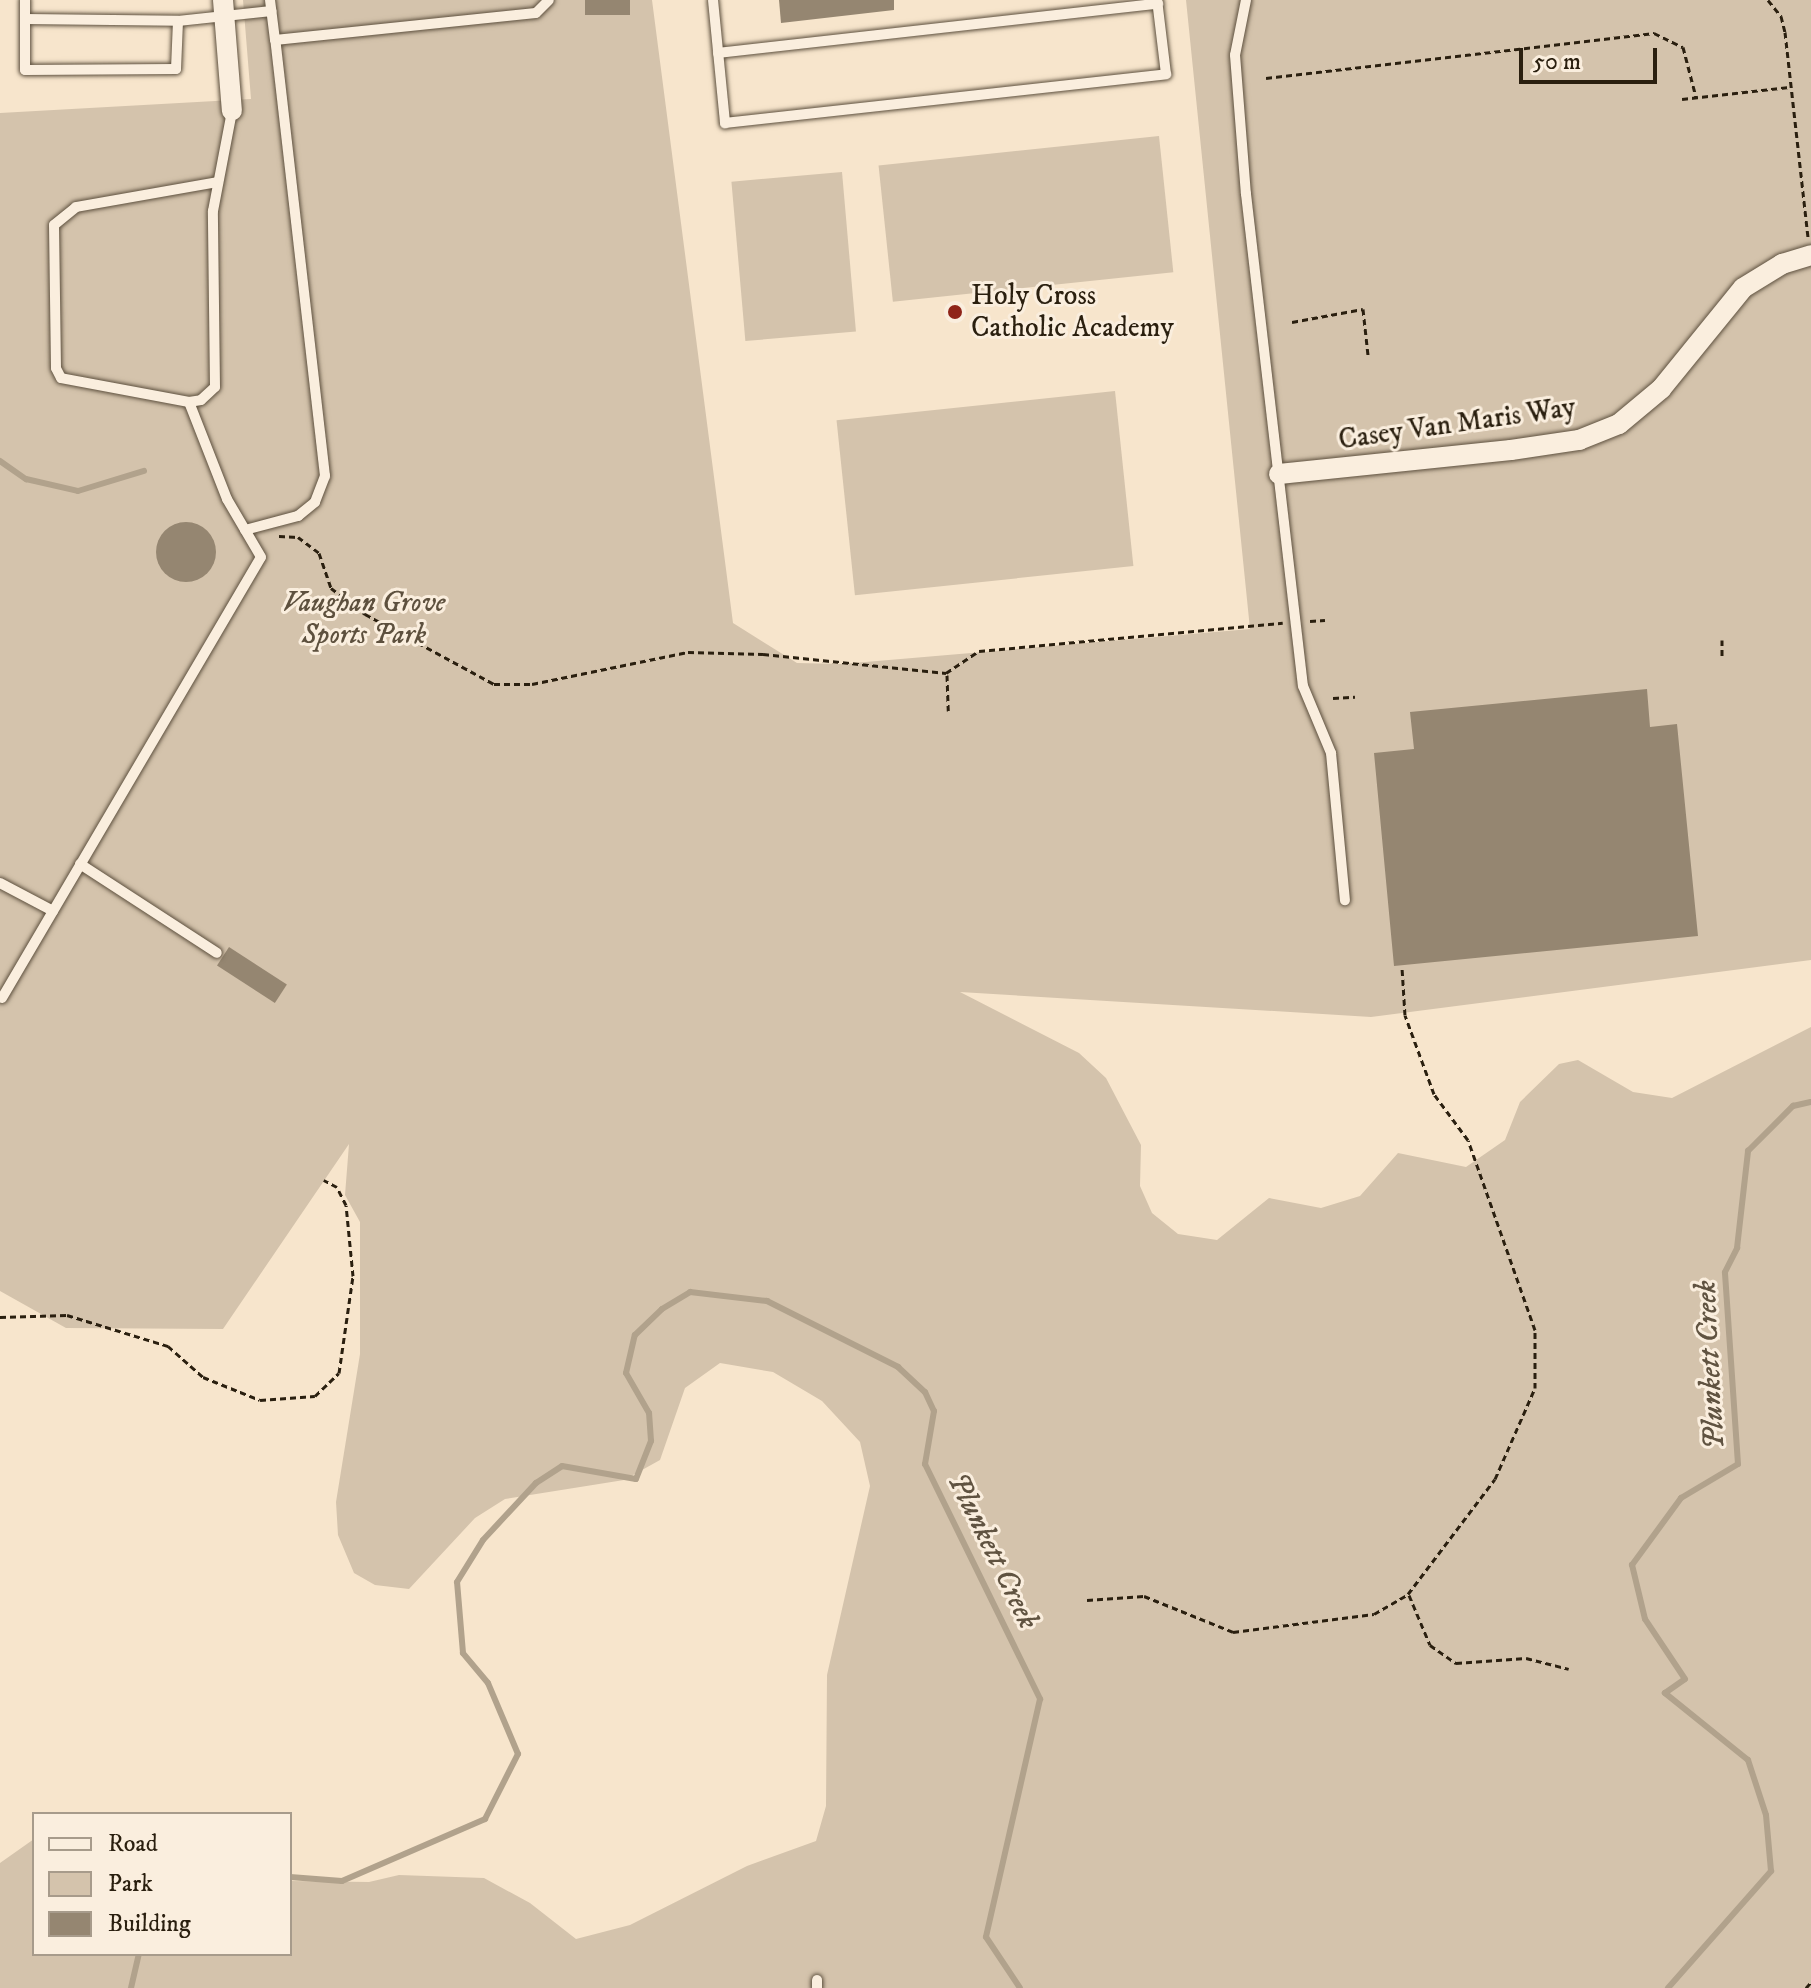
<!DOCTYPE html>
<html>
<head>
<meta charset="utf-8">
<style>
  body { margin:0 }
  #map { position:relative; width:1811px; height:1988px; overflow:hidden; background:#f7e5cc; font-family:"IM FELL DW Pica",serif }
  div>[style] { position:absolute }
  .green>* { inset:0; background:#d4c3ac; transform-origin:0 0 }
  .stream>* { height:6px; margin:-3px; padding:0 3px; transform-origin:3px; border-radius:3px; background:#b1a28c }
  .building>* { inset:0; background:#958671; transform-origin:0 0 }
  .round { border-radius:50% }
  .path>* { height:3px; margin-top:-1.5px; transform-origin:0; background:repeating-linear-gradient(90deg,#2a1f0f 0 6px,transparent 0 10px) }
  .roads { filter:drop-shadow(0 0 2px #5d503e) drop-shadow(0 0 2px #5d503e) }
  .service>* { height:10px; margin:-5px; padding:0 5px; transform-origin:5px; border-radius:5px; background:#faeede }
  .minor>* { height:20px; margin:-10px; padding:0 10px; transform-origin:10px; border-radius:10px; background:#faeede }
  .dots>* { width:22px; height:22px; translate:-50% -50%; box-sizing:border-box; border:4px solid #faeede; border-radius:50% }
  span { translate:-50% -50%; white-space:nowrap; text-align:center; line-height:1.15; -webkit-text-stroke:6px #faeede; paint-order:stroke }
  .poi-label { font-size:28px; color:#2a1f0f }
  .left { translate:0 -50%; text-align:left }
  .street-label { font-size:28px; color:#2a1f0f }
  .park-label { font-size:28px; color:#5d503e; font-style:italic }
  .water-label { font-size:30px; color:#605341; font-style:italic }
  .legend { position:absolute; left:32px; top:1812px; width:260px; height:144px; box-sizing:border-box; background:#faeede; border:2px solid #a79b8b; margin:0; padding:10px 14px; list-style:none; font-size:24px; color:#2a1f0f }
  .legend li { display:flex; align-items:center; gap:16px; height:40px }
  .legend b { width:40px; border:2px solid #a79b8b }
  .scale { position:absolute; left:1519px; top:48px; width:138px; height:36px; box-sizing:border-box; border:4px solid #2a1f0f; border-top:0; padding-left:10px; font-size:24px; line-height:28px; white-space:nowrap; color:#2a1f0f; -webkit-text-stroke:6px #faeede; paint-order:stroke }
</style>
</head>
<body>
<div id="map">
  <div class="green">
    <div style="clip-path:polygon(243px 0,652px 0,733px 623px,797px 663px,842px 664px,1250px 629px,1186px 0,1811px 0,1811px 960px,1371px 1017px,960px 992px,1079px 1053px,1106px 1078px,1141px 1145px,1140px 1186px,1152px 1213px,1178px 1234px,1217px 1240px,1269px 1198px,1321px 1208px,1360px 1196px,1398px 1153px,1466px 1167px,1505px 1140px,1520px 1102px,1559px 1064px,1578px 1060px,1633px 1092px,1672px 1098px,1811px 1027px,1811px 1988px,0 1988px,0 1863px,34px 1839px,34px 1954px,290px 1954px,290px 1881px,369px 1882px,399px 1875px,484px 1878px,530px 1903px,576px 1939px,630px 1925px,747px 1866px,816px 1841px,826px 1806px,827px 1675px,870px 1486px,860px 1442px,822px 1401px,773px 1372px,720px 1363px,685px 1388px,660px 1460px,624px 1480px,505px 1499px,475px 1518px,409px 1589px,375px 1585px,354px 1573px,338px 1535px,336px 1502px,360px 1354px,360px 1222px,345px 1195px,349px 1144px,223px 1329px,66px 1328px,0 1291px,0 113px,251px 99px)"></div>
    <div style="left:1159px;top:136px;width:137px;height:282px;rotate:84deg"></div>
    <div style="left:842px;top:172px;width:160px;height:111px;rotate:85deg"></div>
    <div style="left:1115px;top:391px;width:176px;height:280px;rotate:84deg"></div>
  </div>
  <div class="stream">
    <div style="left:0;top:461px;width:32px;rotate:35deg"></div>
    <div style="left:26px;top:479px;width:53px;rotate:13deg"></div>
    <div style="left:78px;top:491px;width:69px;rotate:-16.9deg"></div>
    <div style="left:290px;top:1877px;width:52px;rotate:4.4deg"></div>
    <div style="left:342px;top:1881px;width:156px;rotate:-23.4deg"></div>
    <div style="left:485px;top:1819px;width:73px;rotate:-63.1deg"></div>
    <div style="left:518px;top:1754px;width:77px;rotate:-112.9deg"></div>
    <div style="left:488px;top:1683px;width:39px;rotate:-130deg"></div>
    <div style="left:463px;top:1653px;width:71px;rotate:-94.8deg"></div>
    <div style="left:457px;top:1582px;width:49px;rotate:-58.2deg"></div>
    <div style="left:483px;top:1540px;width:78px;rotate:-47.1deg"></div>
    <div style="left:536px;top:1483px;width:31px;rotate:-33deg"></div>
    <div style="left:562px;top:1466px;width:75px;rotate:10deg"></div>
    <div style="left:636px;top:1479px;width:41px;rotate:-68.5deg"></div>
    <div style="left:651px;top:1441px;width:28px;rotate:-94deg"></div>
    <div style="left:649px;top:1413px;width:46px;rotate:-119.9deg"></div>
    <div style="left:626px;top:1373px;width:39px;rotate:-77deg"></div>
    <div style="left:635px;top:1335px;width:37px;rotate:-44deg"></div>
    <div style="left:662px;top:1309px;width:33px;rotate:-31deg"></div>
    <div style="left:690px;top:1292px;width:78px;rotate:6.7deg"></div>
    <div style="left:767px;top:1301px;width:147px;rotate:26.7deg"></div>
    <div style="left:898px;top:1367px;width:37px;rotate:43deg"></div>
    <div style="left:925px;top:1392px;width:21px;rotate:65deg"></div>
    <div style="left:934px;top:1411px;width:54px;rotate:99.6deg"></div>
    <div style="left:925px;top:1464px;width:262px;rotate:63.9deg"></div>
    <div style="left:1040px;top:1699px;width:244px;rotate:102.8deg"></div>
    <div style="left:986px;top:1937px;width:61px;rotate:56.3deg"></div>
    <div style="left:131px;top:1988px;width:35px;rotate:-77deg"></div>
    <div style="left:1668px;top:1988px;width:156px;rotate:-48.6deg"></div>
    <div style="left:1771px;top:1871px;width:56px;rotate:-95.1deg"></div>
    <div style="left:1766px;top:1815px;width:58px;rotate:-108.1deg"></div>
    <div style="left:1748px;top:1760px;width:107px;rotate:-141.1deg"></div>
    <div style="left:1665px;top:1693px;width:24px;rotate:-35deg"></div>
    <div style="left:1685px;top:1679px;width:72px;rotate:-123.7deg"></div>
    <div style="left:1645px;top:1619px;width:56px;rotate:-103.5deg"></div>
    <div style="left:1632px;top:1565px;width:83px;rotate:-53.8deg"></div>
    <div style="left:1681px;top:1498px;width:66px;rotate:-30.8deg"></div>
    <div style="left:1738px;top:1464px;width:192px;rotate:-93.9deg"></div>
    <div style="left:1725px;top:1272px;width:27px;rotate:-63deg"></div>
    <div style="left:1737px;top:1248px;width:98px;rotate:-83.5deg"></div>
    <div style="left:1748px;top:1151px;width:64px;rotate:-45deg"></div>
    <div style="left:1793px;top:1106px;width:18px;rotate:-13deg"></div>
  </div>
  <div class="building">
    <div style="left:585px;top:0;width:45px;height:15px"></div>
    <div style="clip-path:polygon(779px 0,894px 0,894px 10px,781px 23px)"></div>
    <div class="round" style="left:156px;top:522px;width:60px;height:60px"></div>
    <div style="clip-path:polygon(1647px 689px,1650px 727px,1677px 724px,1698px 936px,1394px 966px,1374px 753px,1414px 749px,1410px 712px)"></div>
    <div style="left:229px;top:947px;width:69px;height:22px;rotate:33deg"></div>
  </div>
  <div class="path">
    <div style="left:1768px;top:0;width:21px;rotate:51deg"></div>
    <div style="left:1781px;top:16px;width:16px;rotate:76deg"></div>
    <div style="left:1785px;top:32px;width:207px;rotate:83.6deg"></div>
    <div style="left:1266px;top:78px;width:391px;rotate:-6.6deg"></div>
    <div style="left:1654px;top:33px;width:32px;rotate:26deg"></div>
    <div style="left:1683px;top:47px;width:52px;rotate:75.4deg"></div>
    <div style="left:1682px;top:99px;width:108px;rotate:-6.4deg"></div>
    <div style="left:1292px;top:322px;width:72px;rotate:-10.4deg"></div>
    <div style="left:1363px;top:309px;width:46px;rotate:83.8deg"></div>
    <div style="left:279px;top:536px;width:19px;rotate:3deg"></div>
    <div style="left:298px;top:537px;width:26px;rotate:37deg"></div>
    <div style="left:319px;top:553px;width:37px;rotate:71deg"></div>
    <div style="left:331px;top:588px;width:43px;rotate:37.4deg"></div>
    <div style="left:365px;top:614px;width:147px;rotate:28.5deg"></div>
    <div style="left:494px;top:684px;width:38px"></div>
    <div style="left:532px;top:684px;width:159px;rotate:-11.6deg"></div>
    <div style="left:688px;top:652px;width:75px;rotate:1.5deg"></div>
    <div style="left:763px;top:654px;width:184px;rotate:5.9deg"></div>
    <div style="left:946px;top:673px;width:40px;rotate:-34deg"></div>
    <div style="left:979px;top:651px;width:305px;rotate:-5.3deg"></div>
    <div style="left:1310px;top:621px;width:15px;rotate:-4deg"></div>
    <div style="left:1722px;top:640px;width:18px;rotate:90deg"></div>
    <div style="left:947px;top:675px;width:36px;rotate:88deg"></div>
    <div style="left:1333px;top:698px;width:22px;rotate:-3deg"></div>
    <div style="left:0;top:1317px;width:67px;rotate:-1.7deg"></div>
    <div style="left:67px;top:1315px;width:106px;rotate:17.1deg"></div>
    <div style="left:168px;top:1346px;width:47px;rotate:41.5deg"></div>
    <div style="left:203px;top:1377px;width:61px;rotate:22deg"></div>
    <div style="left:260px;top:1400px;width:55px;rotate:-4.2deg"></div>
    <div style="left:315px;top:1396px;width:33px;rotate:-44deg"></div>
    <div style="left:339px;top:1373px;width:98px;rotate:-81.8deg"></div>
    <div style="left:353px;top:1276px;width:71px;rotate:-95.6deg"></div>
    <div style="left:346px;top:1205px;width:20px;rotate:-117deg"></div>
    <div style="left:337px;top:1187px;width:15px;rotate:-152deg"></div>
    <div style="left:1409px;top:1595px;width:54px;rotate:67.2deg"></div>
    <div style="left:1430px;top:1645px;width:32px;rotate:35deg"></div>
    <div style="left:1456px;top:1663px;width:70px;rotate:-4.1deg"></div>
    <div style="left:1526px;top:1658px;width:44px;rotate:14.3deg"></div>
    <div style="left:1087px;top:1600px;width:57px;rotate:-4deg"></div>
    <div style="left:1144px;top:1596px;width:96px;rotate:22deg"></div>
    <div style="left:1233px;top:1632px;width:142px;rotate:-7.3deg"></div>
    <div style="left:1374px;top:1614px;width:39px;rotate:-30deg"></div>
    <div style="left:1408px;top:1594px;width:144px;rotate:-52.9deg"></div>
    <div style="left:1495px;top:1479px;width:99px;rotate:-66.3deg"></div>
    <div style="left:1535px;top:1388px;width:58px;rotate:-90deg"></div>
    <div style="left:1535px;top:1330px;width:201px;rotate:-109.4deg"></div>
    <div style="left:1468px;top:1140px;width:57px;rotate:-126.5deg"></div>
    <div style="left:1434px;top:1094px;width:84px;rotate:-110.2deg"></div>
    <div style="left:1405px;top:1015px;width:48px;rotate:-93.6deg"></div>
    <div style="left:1806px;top:1988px;width:8px;rotate:-50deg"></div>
  </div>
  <div class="roads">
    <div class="service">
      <div style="left:25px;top:0;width:70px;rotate:90deg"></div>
      <div style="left:25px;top:70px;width:151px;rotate:-0.4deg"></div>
      <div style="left:176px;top:69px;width:48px;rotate:-87.6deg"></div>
      <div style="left:178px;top:21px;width:94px;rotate:-6.1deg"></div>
      <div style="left:270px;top:0;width:40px;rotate:82.9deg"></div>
      <div style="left:275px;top:40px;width:262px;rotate:-5.9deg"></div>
      <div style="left:536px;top:13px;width:18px;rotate:-45deg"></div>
      <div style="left:713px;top:0;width:124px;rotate:84.4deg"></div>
      <div style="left:725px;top:123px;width:444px;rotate:-6.3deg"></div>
      <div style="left:1166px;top:74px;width:75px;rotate:-96.9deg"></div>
      <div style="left:1246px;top:0;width:56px;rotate:101.3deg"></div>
      <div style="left:1235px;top:55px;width:139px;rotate:85.5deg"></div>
      <div style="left:1246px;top:194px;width:495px;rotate:83.4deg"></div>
      <div style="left:1303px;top:686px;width:73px;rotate:67.3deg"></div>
      <div style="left:1331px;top:753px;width:148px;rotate:84.6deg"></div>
      <div style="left:25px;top:19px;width:153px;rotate:0.7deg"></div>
      <div style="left:718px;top:53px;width:443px;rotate:-6.4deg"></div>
      <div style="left:189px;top:402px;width:130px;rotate:-169.4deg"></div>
      <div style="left:61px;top:378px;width:11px;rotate:-117deg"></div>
      <div style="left:56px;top:368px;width:143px;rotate:-90.8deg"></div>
      <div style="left:54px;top:225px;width:28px;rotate:-39deg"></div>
      <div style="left:76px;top:207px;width:144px;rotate:-10deg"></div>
      <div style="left:245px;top:530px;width:55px;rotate:-14.8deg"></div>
      <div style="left:298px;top:516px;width:22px;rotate:-39deg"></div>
      <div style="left:315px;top:502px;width:28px;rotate:-69deg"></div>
      <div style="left:325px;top:476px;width:439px;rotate:-96.5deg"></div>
      <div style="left:80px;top:864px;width:163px;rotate:33deg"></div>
      <div style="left:0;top:883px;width:60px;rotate:27.8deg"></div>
      <div style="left:2px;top:998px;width:511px;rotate:-59.57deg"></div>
      <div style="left:261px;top:557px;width:67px;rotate:-120.4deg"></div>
      <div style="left:227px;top:499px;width:104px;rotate:-111.4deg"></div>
      <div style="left:189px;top:402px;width:12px;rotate:-9deg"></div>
      <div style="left:201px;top:400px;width:19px;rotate:-43deg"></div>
      <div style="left:215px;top:387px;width:176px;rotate:-90.7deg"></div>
      <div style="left:213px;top:211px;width:102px;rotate:-79.2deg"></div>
      <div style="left:817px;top:1980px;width:8px;rotate:90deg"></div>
    </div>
    <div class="minor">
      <div style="left:223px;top:0;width:111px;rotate:85.4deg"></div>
      <div style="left:1279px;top:474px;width:233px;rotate:-5.9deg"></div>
      <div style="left:1511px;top:450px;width:69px;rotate:-8.4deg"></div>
      <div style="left:1579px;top:440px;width:43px;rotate:-21.8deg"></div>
      <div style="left:1619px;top:424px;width:55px;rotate:-39.8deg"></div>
      <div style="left:1661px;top:389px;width:130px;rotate:-50.9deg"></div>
      <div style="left:1743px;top:288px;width:46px;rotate:-31.6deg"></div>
      <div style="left:1782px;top:264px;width:30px;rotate:-17deg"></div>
    </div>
  </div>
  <div class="dots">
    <div style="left:955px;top:312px;background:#8f2418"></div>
  </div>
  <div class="poi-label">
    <span class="left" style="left:971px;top:312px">Holy Cross<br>Catholic Academy</span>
  </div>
  <div class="street-label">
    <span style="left:1457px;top:424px;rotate:-8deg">Casey Van Maris Way</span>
  </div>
  <div class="park-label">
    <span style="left:364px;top:619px">Vaughan Grove<br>Sports Park</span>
  </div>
  <div class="water-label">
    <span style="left:1711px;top:1365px;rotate:-93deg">Plunkett Creek</span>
    <span style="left:992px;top:1551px;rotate:64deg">Plunkett Creek</span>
  </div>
  <ul class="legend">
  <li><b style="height:10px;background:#faeede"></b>Road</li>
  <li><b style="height:22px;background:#d4c3ac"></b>Park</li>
  <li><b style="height:22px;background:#958671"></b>Building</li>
  </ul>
  <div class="scale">50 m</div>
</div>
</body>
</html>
